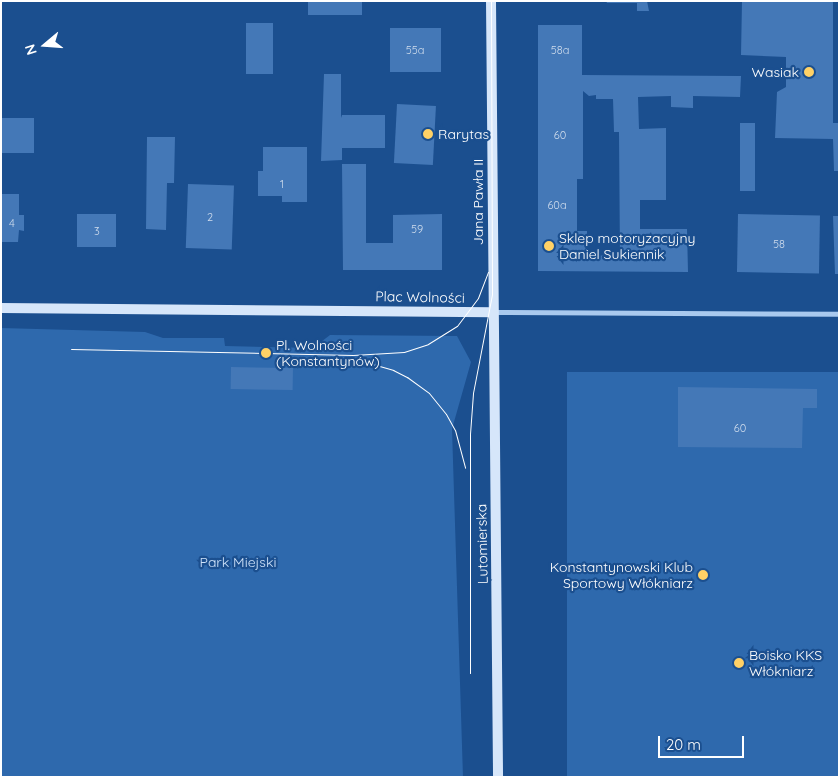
<!DOCTYPE html>
<html>
<head>
<meta charset="utf-8">
<style>
  body { margin:0 }
  #map { position:relative; width:840px; height:778px; overflow:hidden; background:#1b4f8f; font-family:Quicksand,sans-serif }
  div>[style] { position:absolute }
  .green>* { inset:0; background:#2e69ad; transform-origin:0 0 }
  .building>* { inset:0; background:#4478b7; transform-origin:0 0 }
  .street>* { height:5px; margin:-2.5px; padding:0 2.5px; transform-origin:2.5px; border-radius:2.5px; background:#a9c9ee }
  .secondary>* { height:10px; margin:-5px; padding:0 5px; transform-origin:5px; border-radius:5px; background:#d6e6fa }
  .tram>* { height:1px; margin:-0.5px; padding:0 0.5px; transform-origin:0.5px; border-radius:0.5px; background:#fff }
  .dots>* { width:14px; height:14px; translate:-50% -50%; box-sizing:border-box; border:2px solid #1b4f8f; border-radius:50% }
  span { translate:-50% -50%; white-space:nowrap; text-align:center; line-height:1.15; -webkit-text-stroke:4.5px #1b4f8f; paint-order:stroke }
  .number-label { font-size:11px; color:#d0dded }
  .number-label span { -webkit-text-stroke-width:0 }
  .poi-label { font-size:14px; color:#fff }
  .right { translate:-100% -50%; text-align:right }
  .left { translate:0 -50%; text-align:left }
  .street-label { font-size:14px; color:#fff }
  .park-label { font-size:14px; color:#cfe3fa }
  .frame { position:absolute; inset:0; border:2px solid #fff; pointer-events:none }
  .north { position:absolute; left:20px; top:20px; width:50px; height:50px; -webkit-text-stroke:4px #1b4f8f; paint-order:stroke; rotate:252deg; font-size:14px; font-weight:700; line-height:20px; text-align:center; color:#fff }
  .north::after { content:''; display:block; margin:auto; width:18px; height:22px; background:#fff; clip-path:polygon(50% 0,100% 100%,50% 72%,0 100%) }
  .scale { position:absolute; left:658px; top:736px; width:86px; height:22px; box-sizing:border-box; border:2px solid #fff; border-top:0; padding-left:6px; font-size:15px; line-height:18px; white-space:nowrap; color:#fff; -webkit-text-stroke:4px #1b4f8f; paint-order:stroke }
</style>
</head>
<body>
<div id="map">
  <div class="green">
    <div style="clip-path:polygon(1px 328px,145px 332px,163px 338px,224px 338px,225px 346px,313px 348px,330px 335px,457px 336px,471px 362px,452px 429px,463px 777px,1px 777px)"></div>
    <div style="left:567px;top:372px;width:272px;height:405px"></div>
  </div>
  <div class="building">
    <div style="left:308px;top:1px;width:54px;height:14px"></div>
    <div style="clip-path:polygon(606px 1px,647px 1px,649px 11px,637px 11px,637px 3px,607px 3px)"></div>
    <div style="clip-path:polygon(742px 1px,833px 1px,833px 123px,839px 123px,839px 171px,834px 171px,833px 139px,775px 138px,777px 92px,786px 87px,786px 57px,741px 55px)"></div>
    <div style="left:246px;top:23px;width:27px;height:51px"></div>
    <div style="clip-path:polygon(evenodd,538px 25px,582px 25px,582px 75px,741px 76px,740px 97px,693px 96px,693px 108px,671px 107px,671px 96px,638px 97px,639px 129px,666px 128px,666px 200px,640px 200px,640px 229px,687px 229px,688px 272px,538px 271px,538px 25px,583px 91px,589px 96px,596px 95px,596px 99px,613px 99px,614px 132px,619px 132px,620px 259px,613px 259px,613px 256px,587px 255px,587px 231px,577px 231px,577px 179px,583px 179px,583px 91px)"></div>
    <div style="left:390px;top:28px;width:51px;height:44px"></div>
    <div style="clip-path:polygon(324px 74px,341px 74px,341px 118px,342px 115px,385px 115px,385px 148px,342px 148px,342px 160px,321px 161px)"></div>
    <div style="left:397px;top:104px;width:39px;height:59px;rotate:3deg"></div>
    <div style="left:1px;top:118px;width:33px;height:35px"></div>
    <div style="left:740px;top:123px;width:15px;height:68px"></div>
    <div style="clip-path:polygon(147px 137px,175px 137px,174px 183px,167px 183px,166px 230px,146px 229px)"></div>
    <div style="clip-path:polygon(263px 147px,307px 147px,307px 202px,282px 202px,282px 196px,258px 196px,258px 171px,263px 171px)"></div>
    <div style="clip-path:polygon(342px 164px,366px 164px,366px 243px,393px 243px,393px 215px,442px 214px,442px 270px,343px 270px)"></div>
    <div style="left:188px;top:184px;width:46px;height:64px;rotate:2deg"></div>
    <div style="clip-path:polygon(1px 194px,19px 194px,19px 215px,24px 215px,24px 231px,19px 230px,18px 242px,1px 242px)"></div>
    <div style="left:77px;top:214px;width:39px;height:33px"></div>
    <div style="left:738px;top:214px;width:82px;height:58px;rotate:1deg"></div>
    <div style="clip-path:polygon(833px 216px,839px 216px,839px 274px,835px 274px)"></div>
    <div style="left:231px;top:367px;width:62px;height:22px;rotate:1deg"></div>
    <div style="clip-path:polygon(678px 387px,817px 389px,817px 408px,803px 408px,802px 448px,678px 447px)"></div>
  </div>
  <div class="street">
    <div style="left:493px;top:312px;width:346px;rotate:0.3deg"></div>
  </div>
  <div class="secondary">
    <div style="left:491px;top:1px;width:776px;rotate:89.48deg"></div>
    <div style="left:1px;top:308px;width:491px;rotate:0.5deg"></div>
  </div>
  <div class="tram">
    <div style="left:71px;top:349px;width:282px;rotate:1.2deg"></div>
    <div style="left:353px;top:355px;width:51px;rotate:-3.4deg"></div>
    <div style="left:404px;top:352px;width:25px;rotate:-18deg"></div>
    <div style="left:428px;top:344px;width:34px;rotate:-32deg"></div>
    <div style="left:457px;top:326px;width:35px;rotate:-53deg"></div>
    <div style="left:478px;top:298px;width:28px;rotate:-69deg"></div>
    <div style="left:355px;top:359px;width:40px;rotate:16deg"></div>
    <div style="left:393px;top:370px;width:16px;rotate:27deg"></div>
    <div style="left:407px;top:377px;width:27px;rotate:36deg"></div>
    <div style="left:429px;top:393px;width:27px;rotate:51deg"></div>
    <div style="left:446px;top:414px;width:18px;rotate:61deg"></div>
    <div style="left:455px;top:430px;width:39px;rotate:75deg"></div>
    <div style="left:470px;top:673px;width:239px;rotate:-90deg"></div>
    <div style="left:470px;top:434px;width:41px;rotate:-85.8deg"></div>
    <div style="left:473px;top:393px;width:101px;rotate:-79.1deg"></div>
    <div style="left:492px;top:294px;width:293px;rotate:-90.2deg"></div>
  </div>
  <div class="dots">
    <div style="left:809px;top:72px;background:#ffd166"></div>
    <div style="left:428px;top:134px;background:#ffd166"></div>
    <div style="left:549px;top:246px;background:#ffd166"></div>
    <div style="left:266px;top:353px;background:#ffd166"></div>
    <div style="left:703px;top:575px;background:#ffd166"></div>
    <div style="left:739px;top:663px;background:#ffd166"></div>
  </div>
  <div class="number-label">
    <span style="left:415px;top:50px">55a</span>
    <span style="left:560px;top:50px">58a</span>
    <span style="left:560px;top:135px">60</span>
    <span style="left:282px;top:184px">1</span>
    <span style="left:557px;top:205px">60a</span>
    <span style="left:210px;top:217px">2</span>
    <span style="left:12px;top:223px">4</span>
    <span style="left:417px;top:229px">59</span>
    <span style="left:97px;top:231px">3</span>
    <span style="left:779px;top:244px">58</span>
    <span style="left:740px;top:428px">60</span>
  </div>
  <div class="poi-label">
    <span class="right" style="left:799px;top:72px">Wasiak</span>
    <span class="left" style="left:438px;top:134px">Rarytas</span>
    <span class="left" style="left:559px;top:246px">Sklep motoryzacyjny<br>Daniel Sukiennik</span>
    <span class="left" style="left:276px;top:353px">Pl. Wolności<br>(Konstantynów)</span>
    <span class="right" style="left:693px;top:575px">Konstantynowski Klub<br>Sportowy Włókniarz</span>
    <span class="left" style="left:749px;top:663px">Boisko KKS<br>Włókniarz</span>
  </div>
  <div class="street-label">
    <span style="left:478px;top:202px;rotate:-90deg">Jana Pawła II</span>
    <span style="left:420px;top:297px;rotate:1deg">Plac Wolności</span>
    <span style="left:482px;top:544px;rotate:-91deg">Lutomierska</span>
  </div>
  <div class="park-label">
    <span style="left:238px;top:562px">Park Miejski</span>
  </div>
  <div class="frame"></div>
  <div class="north">N</div>
  <div class="scale">20 m</div>
</div>
</body>
</html>
